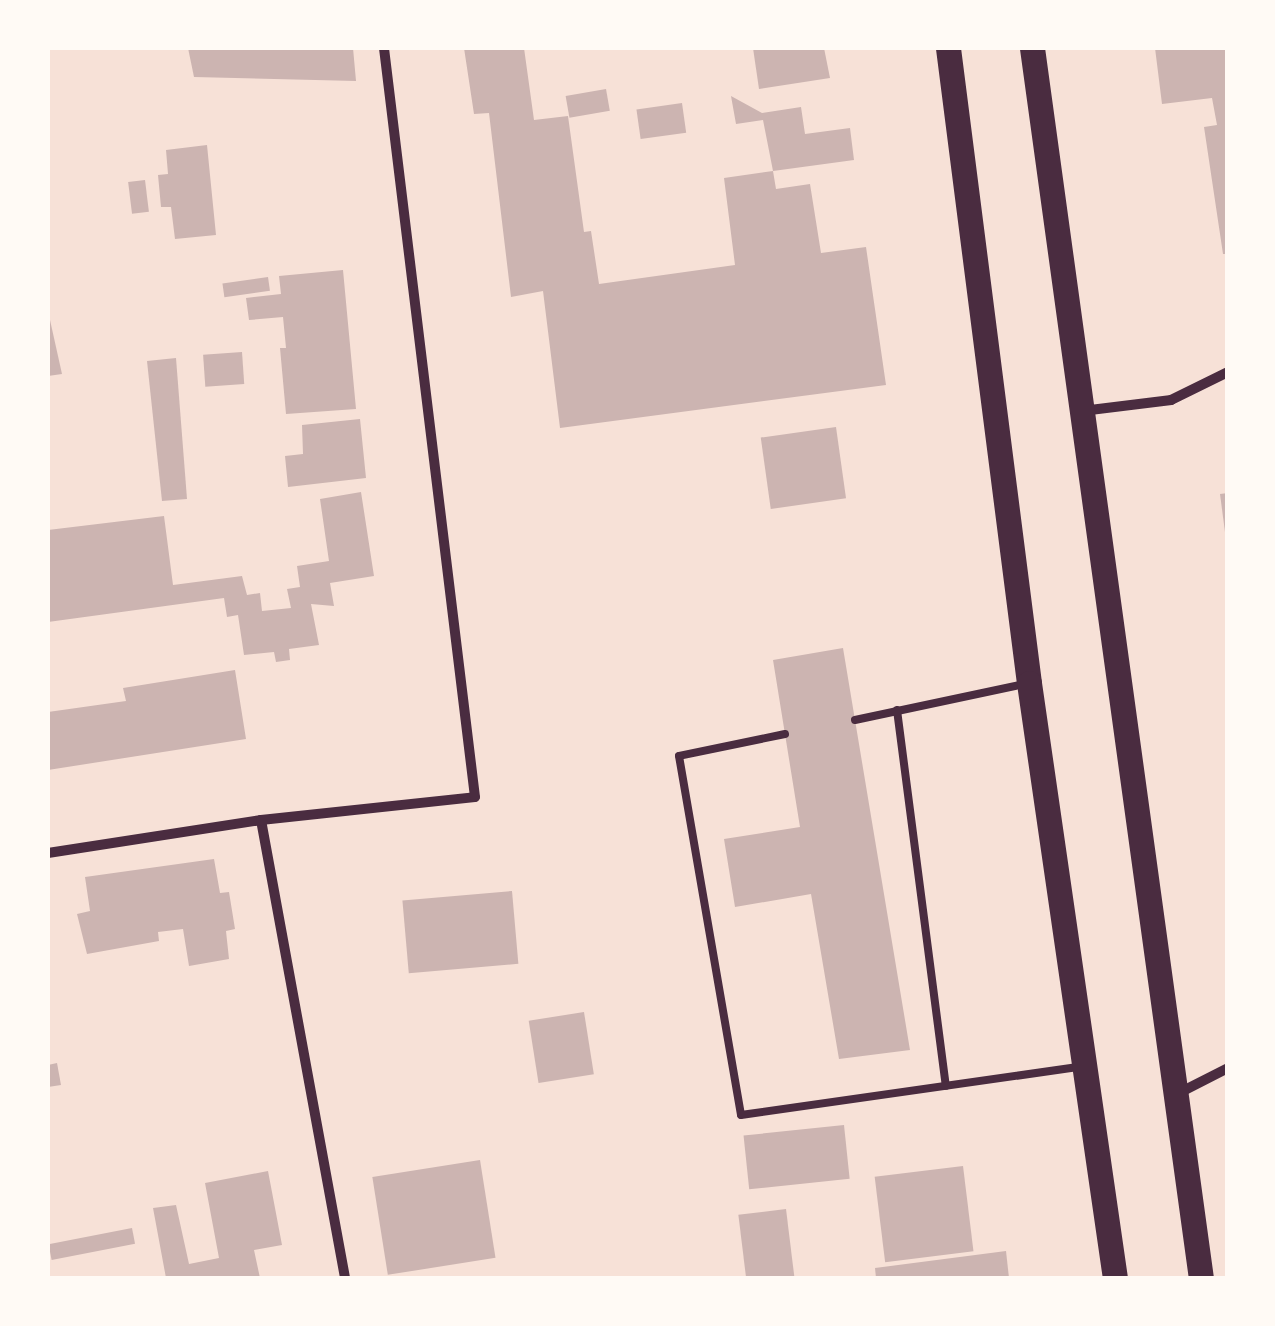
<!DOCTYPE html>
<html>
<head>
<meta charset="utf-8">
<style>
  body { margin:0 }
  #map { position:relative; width:1275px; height:1326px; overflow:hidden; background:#f7e1d7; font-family:Inter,sans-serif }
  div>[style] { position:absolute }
  .building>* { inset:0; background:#ccb4b1; transform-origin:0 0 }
  .service>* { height:8px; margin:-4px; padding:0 4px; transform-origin:4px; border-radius:4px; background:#4a2c40 }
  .minor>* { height:10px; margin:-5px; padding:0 5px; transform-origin:5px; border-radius:5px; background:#4a2c40 }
  .primary>* { height:25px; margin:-12.5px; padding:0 12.5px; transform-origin:12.5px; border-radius:12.5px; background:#4a2c40 }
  span { translate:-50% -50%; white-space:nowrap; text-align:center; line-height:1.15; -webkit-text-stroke:9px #fffaf5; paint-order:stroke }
  .frame { position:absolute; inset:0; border:50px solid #fffaf5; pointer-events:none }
</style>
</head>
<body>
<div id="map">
  <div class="building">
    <div style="clip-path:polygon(188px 48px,353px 48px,356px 81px,194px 77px)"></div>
    <div style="clip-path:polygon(464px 48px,524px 48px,534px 120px,568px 116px,584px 232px,591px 231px,599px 284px,735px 265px,724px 178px,773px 171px,776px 189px,810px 184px,821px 253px,866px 247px,886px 385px,560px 428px,543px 291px,511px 297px,489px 113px,474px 114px)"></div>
    <div style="clip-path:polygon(753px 48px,824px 48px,830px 78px,759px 89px)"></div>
    <div style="clip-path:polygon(1155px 48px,1228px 48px,1228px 254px,1223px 254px,1204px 127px,1217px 125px,1212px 98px,1162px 104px)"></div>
    <div style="left:606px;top:89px;width:22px;height:41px;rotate:80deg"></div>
    <div style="clip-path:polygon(731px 96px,762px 113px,801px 107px,805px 134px,850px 128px,854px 160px,773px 171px,763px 120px,736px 124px)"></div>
    <div style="left:682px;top:103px;width:30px;height:46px;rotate:82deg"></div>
    <div style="clip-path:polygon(207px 145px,216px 235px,175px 239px,171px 207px,161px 207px,158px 175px,168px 174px,166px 150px)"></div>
    <div style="left:145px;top:180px;width:32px;height:17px;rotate:83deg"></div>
    <div style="clip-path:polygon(343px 270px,356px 409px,286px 414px,280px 348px,286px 348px,283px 317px,249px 320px,246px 298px,281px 294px,279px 276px)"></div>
    <div style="left:268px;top:277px;width:14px;height:46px;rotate:82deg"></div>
    <div style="clip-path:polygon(48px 311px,62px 374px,48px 376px)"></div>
    <div style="left:242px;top:352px;width:32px;height:39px;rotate:86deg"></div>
    <div style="clip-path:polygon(176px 358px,187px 499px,162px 501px,147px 361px)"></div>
    <div style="clip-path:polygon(360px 419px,366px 478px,288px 487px,285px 456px,303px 454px,302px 425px)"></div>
    <div style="left:836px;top:427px;width:72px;height:76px;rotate:82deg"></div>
    <div style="clip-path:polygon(361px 492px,374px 576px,330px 583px,334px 606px,311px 604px,319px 645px,289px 649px,290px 660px,276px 662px,274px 652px,244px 655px,238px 615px,227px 617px,224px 598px,48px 622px,48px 530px,164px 516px,173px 585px,242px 576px,247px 595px,260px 593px,262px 611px,291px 608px,287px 589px,300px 587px,297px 566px,329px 561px,320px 499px)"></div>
    <div style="clip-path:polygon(1228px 493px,1228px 532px,1225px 532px,1220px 494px)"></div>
    <div style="clip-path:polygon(843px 648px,910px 1050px,839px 1059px,811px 894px,735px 907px,724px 839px,800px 827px,773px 660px)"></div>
    <div style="clip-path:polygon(235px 670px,246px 739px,48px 770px,48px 712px,126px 701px,123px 688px)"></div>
    <div style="clip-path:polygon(214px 859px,220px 893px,229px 892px,235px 929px,226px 931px,229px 959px,189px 966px,183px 929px,158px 932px,159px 941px,87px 954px,77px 914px,90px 911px,85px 877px)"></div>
    <div style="left:512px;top:891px;width:73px;height:110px;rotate:85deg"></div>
    <div style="left:584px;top:1012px;width:63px;height:56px;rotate:81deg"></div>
    <div style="clip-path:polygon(57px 1063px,61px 1085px,48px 1087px,48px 1065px)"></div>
    <div style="left:844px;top:1125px;width:54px;height:101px;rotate:84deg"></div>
    <div style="left:480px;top:1160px;width:99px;height:109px;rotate:81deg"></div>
    <div style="left:963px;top:1166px;width:86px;height:89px;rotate:83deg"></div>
    <div style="clip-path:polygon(268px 1171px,282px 1245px,254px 1250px,260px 1278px,166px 1278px,153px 1208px,176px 1205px,189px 1264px,219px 1258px,205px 1183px)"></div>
    <div style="left:786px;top:1209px;width:70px;height:48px;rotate:83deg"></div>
    <div style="left:132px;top:1228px;width:16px;height:85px;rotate:79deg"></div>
    <div style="clip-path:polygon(1006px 1251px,1009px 1278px,876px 1278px,875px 1268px)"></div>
  </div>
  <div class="service">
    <div style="left:897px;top:710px;width:379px;rotate:82.6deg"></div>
    <div style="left:855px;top:720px;width:173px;rotate:-12deg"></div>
    <div style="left:785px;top:734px;width:108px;rotate:168.3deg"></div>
    <div style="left:679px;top:756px;width:364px;rotate:80.2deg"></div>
    <div style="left:741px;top:1115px;width:342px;rotate:-8.1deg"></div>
  </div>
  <div class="minor">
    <div style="left:1082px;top:411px;width:90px;rotate:-7deg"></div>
    <div style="left:1171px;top:400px;width:64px;rotate:-26.2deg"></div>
    <div style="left:261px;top:820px;width:466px;rotate:79.6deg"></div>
    <div style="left:48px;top:853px;width:216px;rotate:-8.8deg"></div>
    <div style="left:261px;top:820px;width:215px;rotate:-6.1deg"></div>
    <div style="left:475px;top:797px;width:755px;rotate:-96.93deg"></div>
    <div style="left:1177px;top:1094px;width:57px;rotate:-27deg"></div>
  </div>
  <div class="primary">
    <div style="left:948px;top:48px;width:640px;rotate:82.73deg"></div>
    <div style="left:1029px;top:683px;width:601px;rotate:81.78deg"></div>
    <div style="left:1032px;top:48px;width:1242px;rotate:82.18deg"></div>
  </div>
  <div class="frame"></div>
</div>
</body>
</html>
